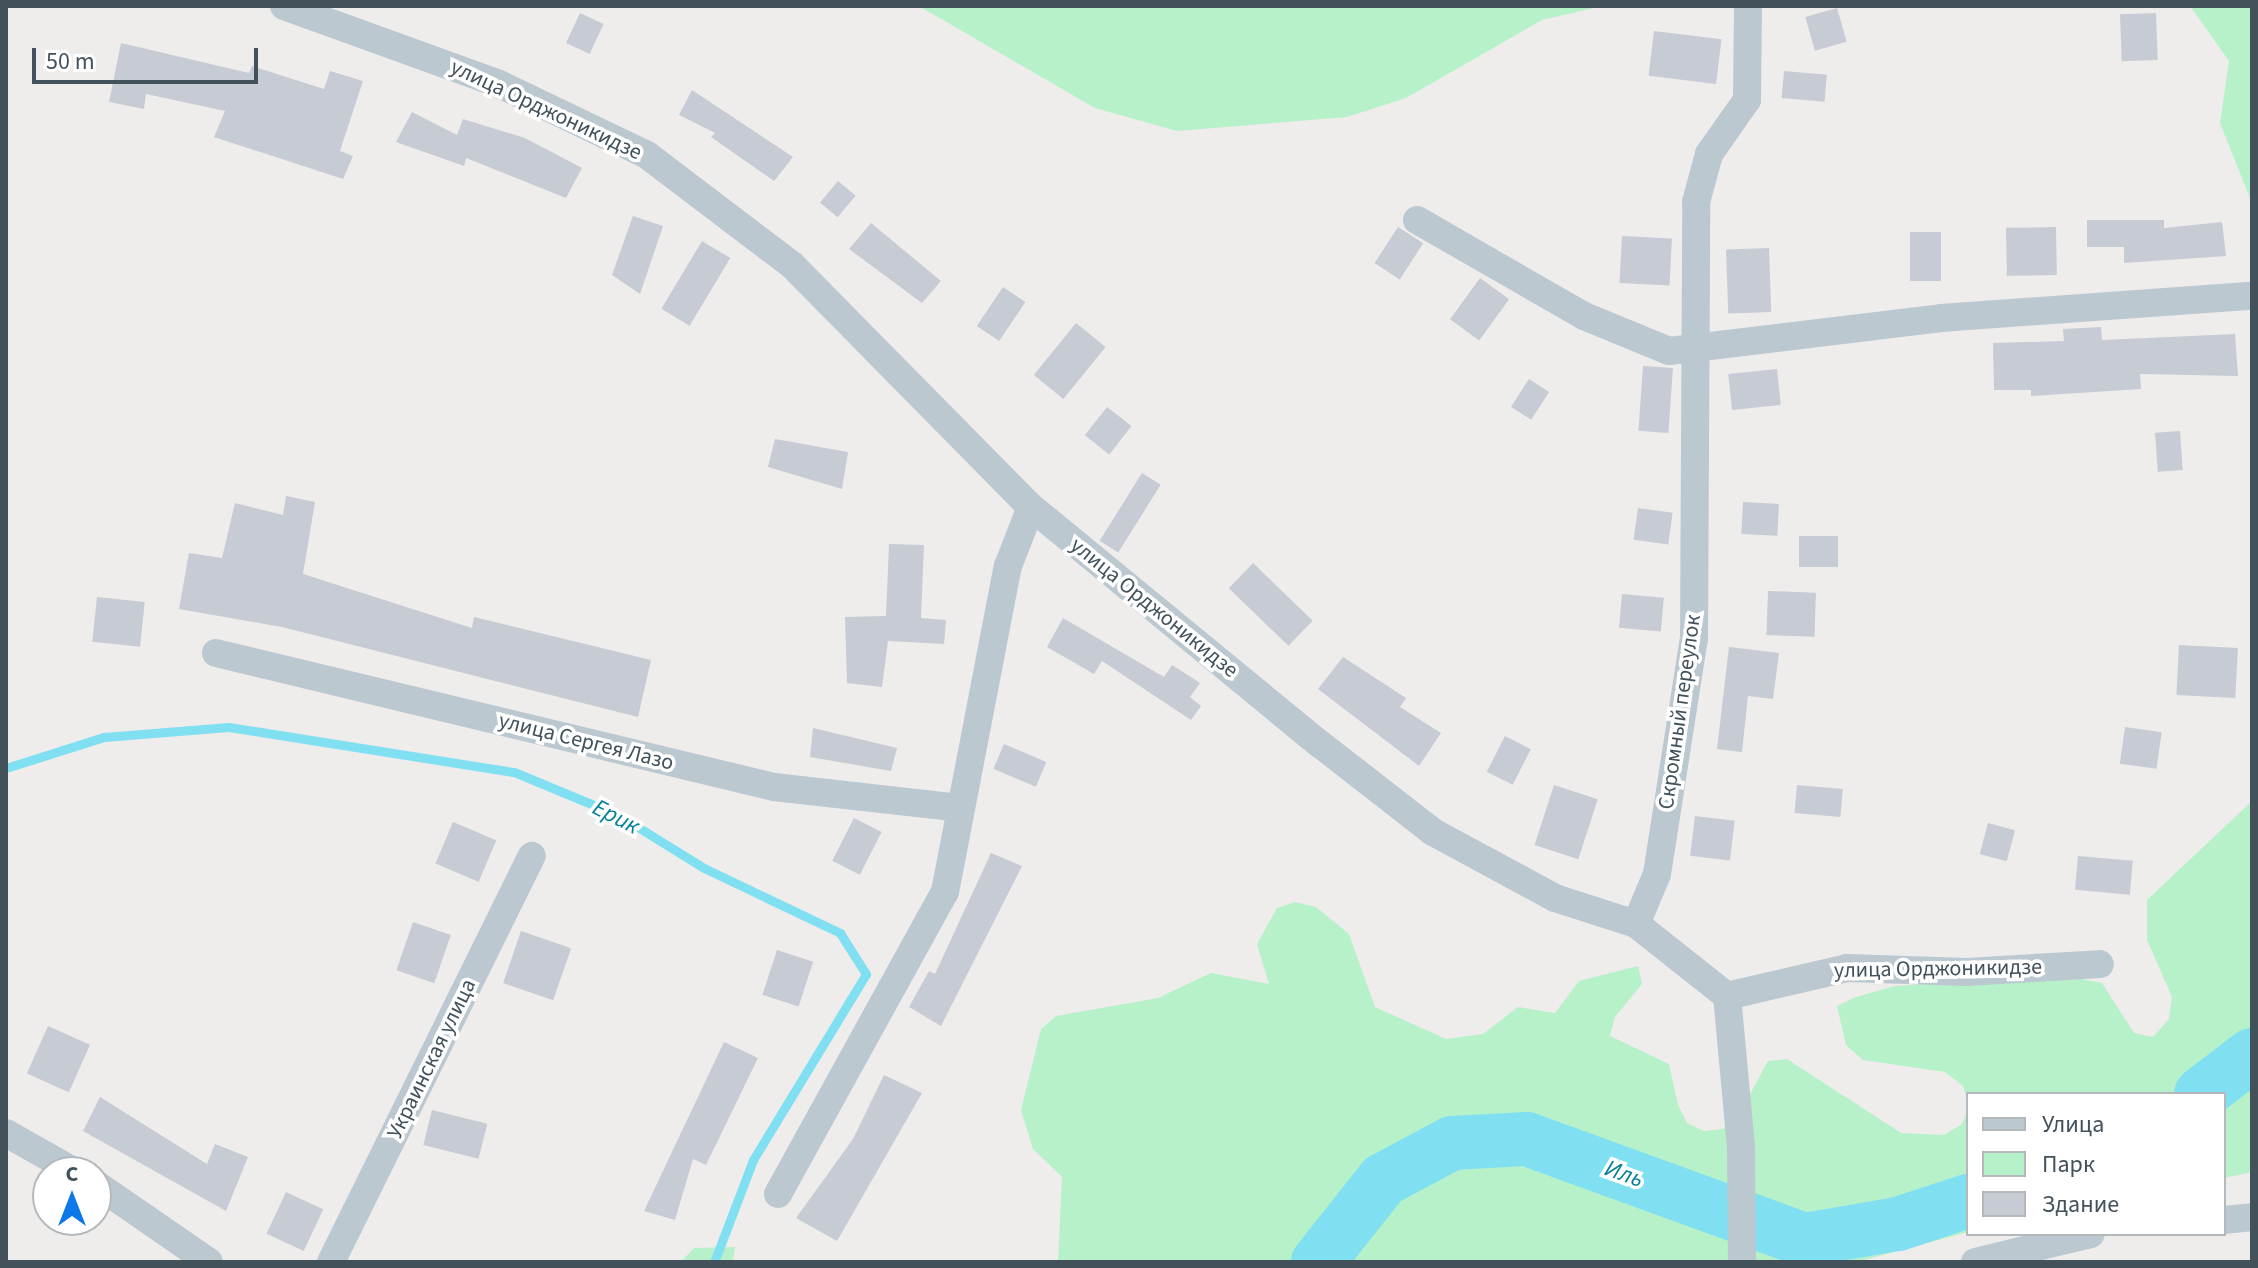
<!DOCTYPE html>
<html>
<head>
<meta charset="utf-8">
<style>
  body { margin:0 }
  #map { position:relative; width:2258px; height:1268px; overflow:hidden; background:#efecec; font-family:"Source Sans 3",sans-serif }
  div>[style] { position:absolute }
  .green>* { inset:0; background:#b6f1ca }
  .stream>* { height:9px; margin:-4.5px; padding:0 4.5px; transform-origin:4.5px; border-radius:4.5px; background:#80e0f1 }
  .river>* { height:54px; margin:-27px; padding:0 27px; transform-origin:27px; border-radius:27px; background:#80e0f1 }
  .building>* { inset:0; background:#c7cbd3; transform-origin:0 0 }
  .street>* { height:28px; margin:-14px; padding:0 14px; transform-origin:14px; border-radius:14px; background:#bbc8d0 }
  span { translate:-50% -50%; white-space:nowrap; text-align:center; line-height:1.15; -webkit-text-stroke:7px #fff; paint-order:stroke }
  .street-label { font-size:22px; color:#43515b }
  .water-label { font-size:24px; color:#058096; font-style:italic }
  .frame { position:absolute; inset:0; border:8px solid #43515b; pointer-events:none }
  .legend { position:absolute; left:1966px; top:1092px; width:260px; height:144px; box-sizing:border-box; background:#fff; border:2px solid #b4b9bd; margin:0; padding:10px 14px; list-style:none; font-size:24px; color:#43515b }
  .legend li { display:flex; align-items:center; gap:16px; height:40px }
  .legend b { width:40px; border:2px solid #b4b9bd }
  .north { position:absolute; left:32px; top:1156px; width:80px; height:80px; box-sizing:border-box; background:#fff; border:2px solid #b4b9bd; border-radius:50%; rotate:0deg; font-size:22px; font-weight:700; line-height:32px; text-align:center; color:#43515b }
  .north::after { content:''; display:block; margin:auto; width:28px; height:36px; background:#0d78e8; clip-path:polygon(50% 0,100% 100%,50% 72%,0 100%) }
  .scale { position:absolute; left:32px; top:48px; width:226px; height:36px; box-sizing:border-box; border:4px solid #43515b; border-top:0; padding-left:10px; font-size:24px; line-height:28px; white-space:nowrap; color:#43515b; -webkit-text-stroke:6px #fff; paint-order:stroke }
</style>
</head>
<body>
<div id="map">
  <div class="green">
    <div style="clip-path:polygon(919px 6px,1603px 6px,1542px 20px,1406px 98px,1347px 117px,1177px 131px,1095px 108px)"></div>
    <div style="clip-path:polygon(2190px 6px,2252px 6px,2252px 203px,2220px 123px,2229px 61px)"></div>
    <div style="clip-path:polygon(2252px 801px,2252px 1172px,2224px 1178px,2224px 1094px,1968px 1094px,1968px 1101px,1963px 1086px,1945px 1072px,1863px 1060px,1846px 1045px,1837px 1006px,1856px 997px,1895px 986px,2061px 975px,2102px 983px,2134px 1033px,2153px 1037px,2169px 1019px,2172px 997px,2147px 940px,2147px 900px)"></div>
    <div style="clip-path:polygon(1295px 902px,1316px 907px,1349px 934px,1375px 1007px,1446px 1039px,1483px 1034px,1518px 1007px,1555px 1013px,1579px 981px,1638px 966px,1642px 984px,1615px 1017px,1610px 1036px,1669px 1064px,1678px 1105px,1687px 1123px,1704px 1131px,1723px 1129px,1738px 1116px,1768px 1061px,1787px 1059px,1901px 1133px,1944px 1135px,1962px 1124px,1968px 1109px,1968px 1232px,1857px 1262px,1058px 1262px,1062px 1177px,1033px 1149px,1021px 1110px,1041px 1029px,1056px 1016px,1158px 998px,1211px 973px,1269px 984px,1257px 944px,1277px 908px)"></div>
    <div style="clip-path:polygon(735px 1247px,733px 1262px,681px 1262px,694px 1248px)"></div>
  </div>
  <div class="stream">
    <div style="left:6px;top:768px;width:103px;rotate:-17.6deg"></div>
    <div style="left:104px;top:737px;width:125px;rotate:-4.6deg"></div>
    <div style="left:229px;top:727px;width:289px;rotate:9deg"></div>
    <div style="left:514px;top:772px;width:115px;rotate:22.5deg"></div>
    <div style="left:620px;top:816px;width:99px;rotate:31.8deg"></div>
    <div style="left:704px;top:868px;width:151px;rotate:25.5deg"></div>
    <div style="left:840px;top:933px;width:49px;rotate:57.6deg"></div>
    <div style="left:866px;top:974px;width:218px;rotate:121.3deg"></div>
    <div style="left:753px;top:1160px;width:109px;rotate:110.9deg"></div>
  </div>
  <div class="river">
    <div style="left:2201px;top:1094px;width:64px;rotate:-37.4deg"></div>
    <div style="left:1318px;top:1262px;width:105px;rotate:-51.6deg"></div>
    <div style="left:1383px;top:1180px;width:78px;rotate:-28.2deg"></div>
    <div style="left:1452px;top:1143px;width:75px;rotate:-3.1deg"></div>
    <div style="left:1527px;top:1139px;width:295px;rotate:20deg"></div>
    <div style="left:1804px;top:1240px;width:95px;rotate:-9.7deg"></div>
    <div style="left:1898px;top:1224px;width:74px;rotate:-18.2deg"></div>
  </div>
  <div class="building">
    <div style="left:1837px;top:8px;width:35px;height:33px;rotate:74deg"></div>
    <div style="left:580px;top:13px;width:26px;height:33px;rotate:25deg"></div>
    <div style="left:2156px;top:13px;width:47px;height:36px;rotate:88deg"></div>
    <div style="left:1654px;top:31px;width:68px;height:45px;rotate:7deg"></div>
    <div style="clip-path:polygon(121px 43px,249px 73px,252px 66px,324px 89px,330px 71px,363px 81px,340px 151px,353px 156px,343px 179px,214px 137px,225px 111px,146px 94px,144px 109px,109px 102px)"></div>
    <div style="left:1784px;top:71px;width:43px;height:27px;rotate:5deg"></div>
    <div style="clip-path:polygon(692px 90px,793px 157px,774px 181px,711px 137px,715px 133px,679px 115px)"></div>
    <div style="clip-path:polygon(412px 112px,457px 135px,463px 119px,525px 138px,582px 168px,566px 198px,466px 158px,464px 166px,396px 142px)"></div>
    <div style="left:838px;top:181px;width:23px;height:28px;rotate:40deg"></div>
    <div style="clip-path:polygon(633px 216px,663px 226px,640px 294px,612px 275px)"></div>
    <div style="clip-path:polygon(2087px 220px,2164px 220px,2164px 228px,2222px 222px,2226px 256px,2124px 263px,2124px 247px,2087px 247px)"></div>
    <div style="clip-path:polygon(871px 223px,941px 281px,922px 303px,849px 249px)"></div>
    <div style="left:1398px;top:227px;width:30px;height:43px;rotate:33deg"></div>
    <div style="left:2056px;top:227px;width:48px;height:50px;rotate:89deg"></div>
    <div style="left:1910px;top:232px;width:31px;height:49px"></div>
    <div style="left:1622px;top:236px;width:50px;height:47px;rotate:3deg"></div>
    <div style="left:702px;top:241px;width:33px;height:79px;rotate:31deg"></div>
    <div style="left:1769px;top:248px;width:64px;height:43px;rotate:88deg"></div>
    <div style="left:1480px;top:278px;width:36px;height:51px;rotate:36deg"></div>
    <div style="left:1003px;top:287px;width:27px;height:47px;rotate:34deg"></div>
    <div style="left:1076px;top:323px;width:38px;height:67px;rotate:39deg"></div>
    <div style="clip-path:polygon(2101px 327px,2102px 340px,2235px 334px,2238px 376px,2140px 374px,2141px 389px,2031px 396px,2031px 390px,1994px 390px,1993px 343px,2064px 341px,2063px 329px)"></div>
    <div style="left:1643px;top:366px;width:30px;height:65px;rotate:4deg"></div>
    <div style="left:1777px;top:369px;width:36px;height:49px;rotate:84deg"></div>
    <div style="left:1529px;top:379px;width:24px;height:33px;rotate:33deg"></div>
    <div style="left:1107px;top:407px;width:31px;height:36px;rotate:38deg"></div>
    <div style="left:2180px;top:431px;width:39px;height:25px;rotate:86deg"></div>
    <div style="clip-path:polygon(775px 439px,848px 452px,842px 489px,768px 467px)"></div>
    <div style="left:1142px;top:473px;width:22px;height:80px;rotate:32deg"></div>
    <div style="clip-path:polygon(286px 496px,315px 502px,303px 574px,472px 628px,474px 617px,651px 660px,638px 717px,282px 627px,179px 609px,189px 553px,222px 558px,235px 503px,283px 515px)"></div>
    <div style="left:1743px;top:502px;width:36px;height:32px;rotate:3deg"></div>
    <div style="left:1638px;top:508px;width:35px;height:32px;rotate:8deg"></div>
    <div style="left:1838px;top:536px;width:31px;height:39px;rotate:90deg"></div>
    <div style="clip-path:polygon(889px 544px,924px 545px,921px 618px,946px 620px,944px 644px,888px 641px,882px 687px,847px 683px,845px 617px,886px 616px)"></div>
    <div style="left:1253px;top:563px;width:83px;height:35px;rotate:44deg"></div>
    <div style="left:1768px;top:591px;width:48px;height:44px;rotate:2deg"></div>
    <div style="left:1622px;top:594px;width:42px;height:34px;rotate:5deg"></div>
    <div style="left:97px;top:597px;width:48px;height:45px;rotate:6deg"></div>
    <div style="clip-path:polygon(1063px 618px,1164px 677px,1172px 665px,1200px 683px,1190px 697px,1201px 706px,1191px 720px,1102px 661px,1094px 674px,1047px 647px)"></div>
    <div style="left:2179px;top:645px;width:59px;height:50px;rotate:3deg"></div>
    <div style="clip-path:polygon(1729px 647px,1779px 653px,1773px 699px,1748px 696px,1742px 752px,1717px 749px)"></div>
    <div style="clip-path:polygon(1343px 657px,1406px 698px,1400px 707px,1441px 733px,1419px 766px,1318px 689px)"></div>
    <div style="left:2125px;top:727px;width:37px;height:37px;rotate:8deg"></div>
    <div style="clip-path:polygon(813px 728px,897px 748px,891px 771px,810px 757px)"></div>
    <div style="left:1505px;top:736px;width:29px;height:40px;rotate:27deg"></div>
    <div style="left:1004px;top:744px;width:46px;height:27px;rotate:23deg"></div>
    <div style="left:1554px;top:785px;width:46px;height:63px;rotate:18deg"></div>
    <div style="left:1797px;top:785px;width:46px;height:28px;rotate:5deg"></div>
    <div style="left:1695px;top:816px;width:40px;height:40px;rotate:7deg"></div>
    <div style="left:854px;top:818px;width:31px;height:48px;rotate:27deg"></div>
    <div style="left:453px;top:822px;width:47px;height:45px;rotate:23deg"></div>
    <div style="left:1988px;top:823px;width:28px;height:32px;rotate:15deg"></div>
    <div style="clip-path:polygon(991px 853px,1022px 866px,941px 1026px,909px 1007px,929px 971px,935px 974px)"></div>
    <div style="left:2078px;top:856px;width:55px;height:34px;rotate:5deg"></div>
    <div style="left:413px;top:922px;width:40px;height:51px;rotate:19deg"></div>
    <div style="left:521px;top:931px;width:53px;height:55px;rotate:19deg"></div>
    <div style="left:777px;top:950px;width:38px;height:47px;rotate:18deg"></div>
    <div style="left:48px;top:1026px;width:46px;height:52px;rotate:24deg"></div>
    <div style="clip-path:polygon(724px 1042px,758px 1058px,706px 1165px,693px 1159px,675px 1220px,644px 1211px)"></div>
    <div style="clip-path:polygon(884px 1075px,922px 1093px,837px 1241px,796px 1218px,853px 1139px)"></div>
    <div style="clip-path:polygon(100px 1097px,207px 1164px,215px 1144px,248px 1157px,226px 1211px,83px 1131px)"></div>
    <div style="left:432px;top:1110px;width:57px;height:36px;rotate:14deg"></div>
    <div style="left:286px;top:1192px;width:41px;height:46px;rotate:25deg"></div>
  </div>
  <div class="street">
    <div style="left:284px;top:6px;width:229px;rotate:19.9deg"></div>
    <div style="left:499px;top:84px;width:164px;rotate:25.6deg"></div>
    <div style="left:647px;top:155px;width:183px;rotate:37.2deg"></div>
    <div style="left:793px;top:266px;width:339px;rotate:45.4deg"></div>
    <div style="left:1031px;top:507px;width:374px;rotate:39.4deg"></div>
    <div style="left:1320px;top:744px;width:143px;rotate:37.9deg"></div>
    <div style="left:1433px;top:832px;width:139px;rotate:28.4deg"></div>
    <div style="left:1555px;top:898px;width:85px;rotate:17.8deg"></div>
    <div style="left:1636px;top:924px;width:116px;rotate:38.4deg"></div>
    <div style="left:1727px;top:996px;width:123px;rotate:-13.1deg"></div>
    <div style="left:1847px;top:968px;width:120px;rotate:1.9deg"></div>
    <div style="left:1967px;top:972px;width:133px;rotate:-3.4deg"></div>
    <div style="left:1417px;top:220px;width:193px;rotate:29.9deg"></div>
    <div style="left:1584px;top:316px;width:92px;rotate:22.4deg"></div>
    <div style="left:1669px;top:351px;width:274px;rotate:-6.9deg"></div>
    <div style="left:1941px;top:318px;width:311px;rotate:-4.1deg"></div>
    <div style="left:216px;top:653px;width:574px;rotate:13.5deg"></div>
    <div style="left:774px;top:787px;width:187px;rotate:6.4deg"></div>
    <div style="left:1636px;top:924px;width:54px;rotate:-67.2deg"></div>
    <div style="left:1657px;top:874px;width:238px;rotate:-81.1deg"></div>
    <div style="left:1694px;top:639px;width:437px;rotate:-89.7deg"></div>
    <div style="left:1696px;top:202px;width:50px;rotate:-74.8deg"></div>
    <div style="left:1709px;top:154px;width:66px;rotate:-54.9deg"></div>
    <div style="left:1747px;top:100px;width:94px;rotate:-89.4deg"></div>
    <div style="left:1727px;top:996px;width:153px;rotate:84.7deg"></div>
    <div style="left:1741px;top:1148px;width:114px;rotate:89.5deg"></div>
    <div style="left:6px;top:1133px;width:79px;rotate:29.5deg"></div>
    <div style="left:96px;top:1184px;width:137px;rotate:34.6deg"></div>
    <div style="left:778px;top:1194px;width:345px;rotate:-61.1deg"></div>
    <div style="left:945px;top:892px;width:332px;rotate:-79.1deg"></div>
    <div style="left:1008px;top:566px;width:63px;rotate:-68.7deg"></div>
    <div style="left:2224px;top:1220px;width:28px;rotate:-6deg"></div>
    <div style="left:331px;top:1262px;width:453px;rotate:-63.7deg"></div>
    <div style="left:1975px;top:1262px;width:119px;rotate:-13.6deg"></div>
  </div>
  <div class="street-label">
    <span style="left:546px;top:110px;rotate:25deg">улица Орджоникидзе</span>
    <span style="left:1154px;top:608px;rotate:39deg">улица Орджоникидзе</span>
    <span style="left:1680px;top:712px;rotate:-82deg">Скромный переулок</span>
    <span style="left:586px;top:742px;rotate:14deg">улица Сергея Лазо</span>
    <span style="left:1938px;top:969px;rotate:-1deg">улица Орджоникидзе</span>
    <span style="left:432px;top:1059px;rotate:-64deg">Украинская улица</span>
  </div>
  <div class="water-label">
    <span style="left:616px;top:817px;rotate:27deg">Ерик</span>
    <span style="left:1624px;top:1174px;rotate:20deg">Иль</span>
  </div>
  <div class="frame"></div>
  <ul class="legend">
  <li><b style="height:10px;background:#bbc8d0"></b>Улица</li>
  <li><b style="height:22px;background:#b6f1ca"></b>Парк</li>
  <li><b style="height:22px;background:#c7cbd3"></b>Здание</li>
  </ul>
  <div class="north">С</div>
  <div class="scale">50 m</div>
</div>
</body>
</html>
